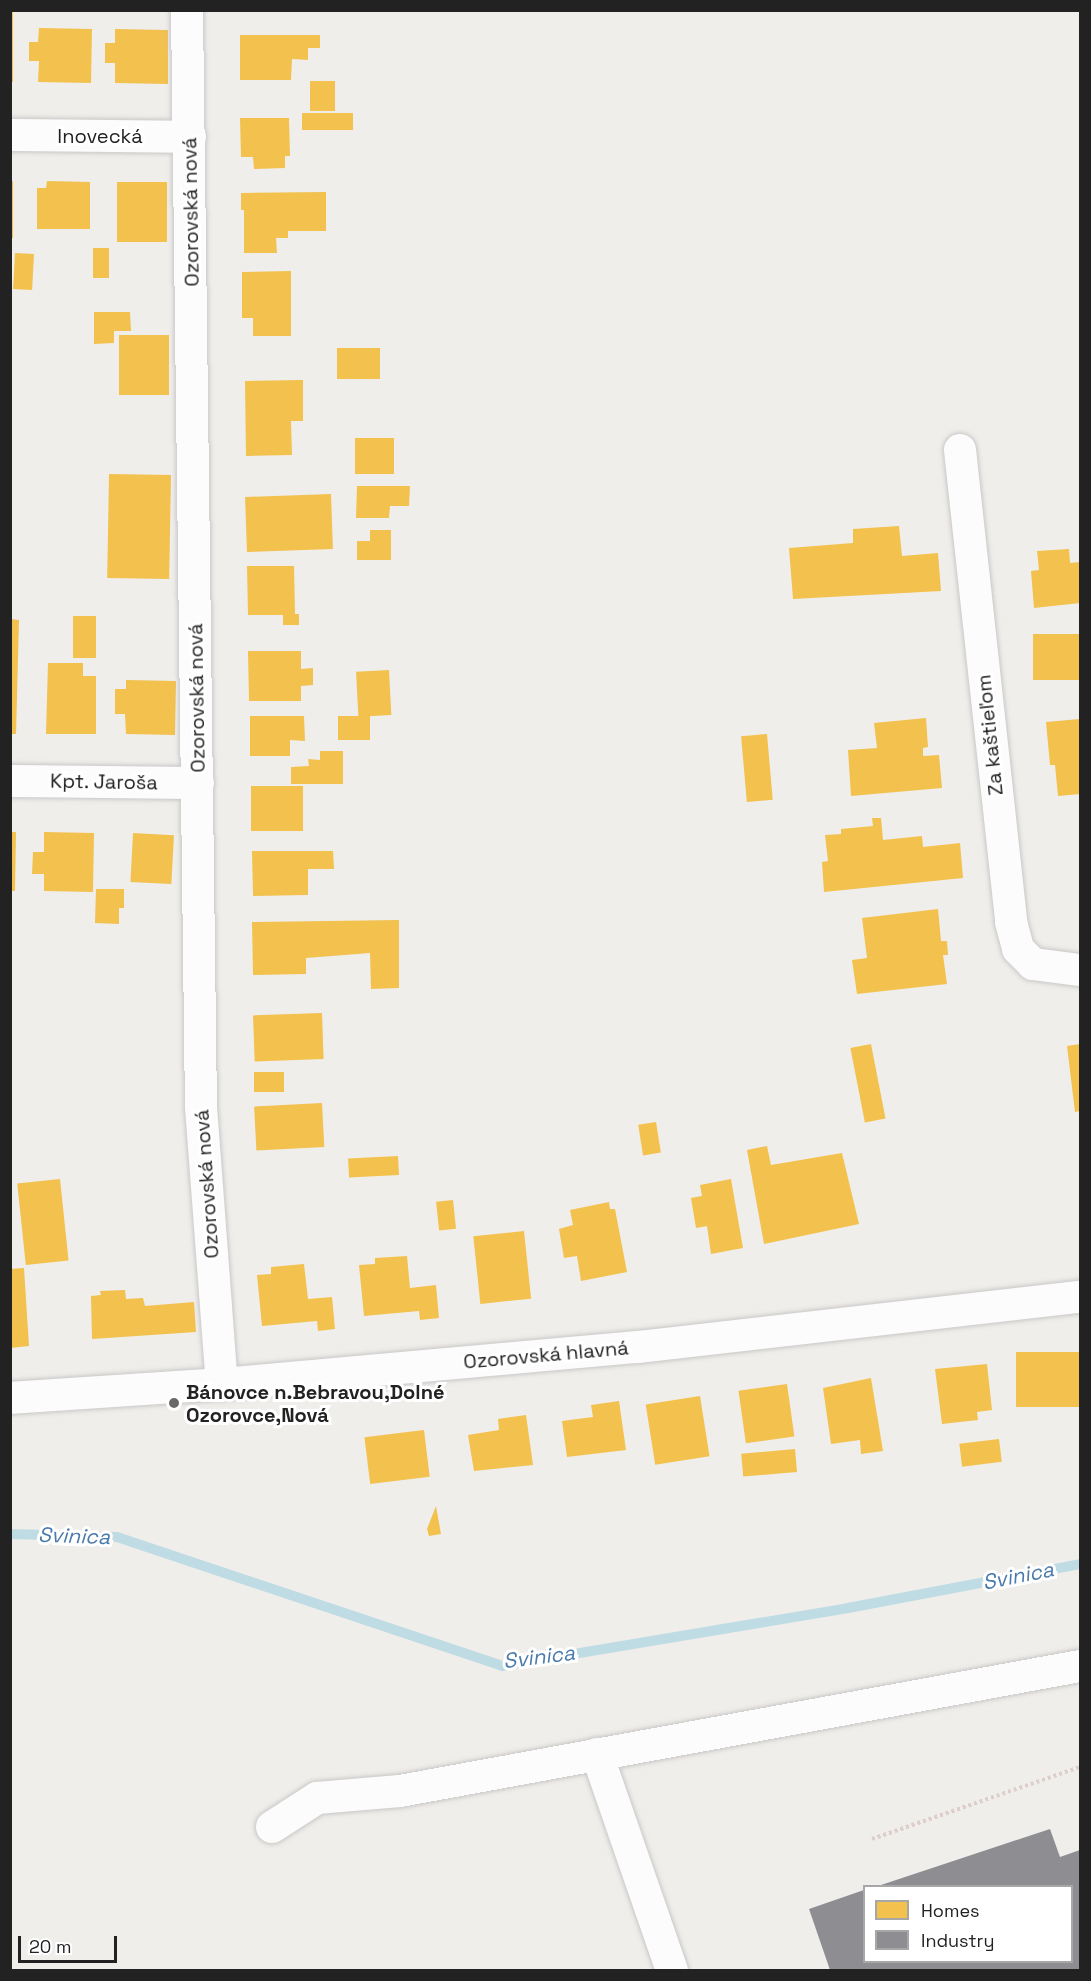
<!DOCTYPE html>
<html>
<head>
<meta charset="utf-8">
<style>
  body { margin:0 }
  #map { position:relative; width:1091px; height:1981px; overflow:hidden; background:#f0eeeb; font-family:"Space Grotesk",sans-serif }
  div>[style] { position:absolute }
  .homes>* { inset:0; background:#f2c14e; transform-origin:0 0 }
  .industry>* { inset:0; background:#8d8d92 }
  .stream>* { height:10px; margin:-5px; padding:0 5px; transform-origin:5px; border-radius:5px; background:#bfdbe3 }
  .path>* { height:4px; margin-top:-2px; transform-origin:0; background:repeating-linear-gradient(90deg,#dccecd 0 3px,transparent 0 6px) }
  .roads { filter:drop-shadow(0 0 2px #c9c8c7) drop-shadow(0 0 2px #c9c8c7) }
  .minor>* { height:32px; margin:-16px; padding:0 16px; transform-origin:16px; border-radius:16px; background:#fdfcfc }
  .dots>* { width:16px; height:16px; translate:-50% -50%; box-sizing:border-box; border:3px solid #fff; border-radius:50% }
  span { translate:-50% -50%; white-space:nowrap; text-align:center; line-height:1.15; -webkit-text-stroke:6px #fff; paint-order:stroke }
  .street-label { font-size:20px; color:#222 }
  .poi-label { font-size:20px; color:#222; font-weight:700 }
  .left { translate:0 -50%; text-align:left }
  .water-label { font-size:21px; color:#4a7aab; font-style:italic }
  .frame { position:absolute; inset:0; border:12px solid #222; pointer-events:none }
  .legend { position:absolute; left:863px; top:1885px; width:210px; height:78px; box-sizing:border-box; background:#fff; border:2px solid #a7a7a7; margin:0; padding:8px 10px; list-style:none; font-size:18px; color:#222 }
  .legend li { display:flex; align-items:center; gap:12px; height:30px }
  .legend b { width:30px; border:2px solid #a7a7a7 }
  .scale { position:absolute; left:18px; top:1936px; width:99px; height:27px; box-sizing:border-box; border:3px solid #222; border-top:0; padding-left:8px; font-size:18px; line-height:21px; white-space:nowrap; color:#222; -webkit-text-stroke:4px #fff; paint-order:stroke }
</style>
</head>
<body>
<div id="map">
  <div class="homes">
    <div style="left:10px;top:10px;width:3px;height:72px"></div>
    <div style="clip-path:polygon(39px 28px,92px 29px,91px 83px,38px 82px,39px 61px,29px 61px,29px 42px,38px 42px)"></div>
    <div style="clip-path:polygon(115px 29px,168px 30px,168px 84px,115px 83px,115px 63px,105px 63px,105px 43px,115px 43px)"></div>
    <div style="clip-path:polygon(240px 35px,320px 35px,320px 48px,308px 48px,308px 60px,292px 59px,291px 80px,240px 80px)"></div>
    <div style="left:310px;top:81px;width:25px;height:30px"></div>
    <div style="left:353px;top:113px;width:17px;height:51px;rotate:90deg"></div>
    <div style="clip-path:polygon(240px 118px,289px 118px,290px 156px,285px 156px,285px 168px,254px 169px,253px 157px,241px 157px)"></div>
    <div style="left:10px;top:181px;width:3px;height:57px"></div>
    <div style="clip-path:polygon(47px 181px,90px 182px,90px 229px,37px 229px,37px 188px,46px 188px)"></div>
    <div style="left:117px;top:182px;width:50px;height:60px"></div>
    <div style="clip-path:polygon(326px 192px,326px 231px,288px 231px,288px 238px,276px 238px,277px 253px,244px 253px,244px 210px,241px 210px,241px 193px)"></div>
    <div style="left:93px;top:248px;width:16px;height:30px"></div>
    <div style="left:15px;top:253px;width:19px;height:36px;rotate:3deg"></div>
    <div style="clip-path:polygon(291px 271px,291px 336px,253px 336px,253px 318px,242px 318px,242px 272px)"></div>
    <div style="clip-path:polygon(94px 312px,130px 312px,131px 331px,114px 331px,114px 343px,94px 344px)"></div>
    <div style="left:119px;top:335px;width:50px;height:60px"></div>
    <div style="left:337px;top:348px;width:43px;height:31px"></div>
    <div style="clip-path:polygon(303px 380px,303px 421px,291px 421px,292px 455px,246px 456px,245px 381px)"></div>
    <div style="left:355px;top:438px;width:39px;height:36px"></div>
    <div style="left:109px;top:474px;width:62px;height:104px;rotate:1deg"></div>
    <div style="clip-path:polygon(357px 486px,410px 486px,409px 506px,390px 506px,389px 518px,356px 518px)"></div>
    <div style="left:331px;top:494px;width:55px;height:86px;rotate:88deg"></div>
    <div style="clip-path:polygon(899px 526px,902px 556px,938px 553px,941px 591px,793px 599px,789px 548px,853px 543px,853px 529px)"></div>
    <div style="clip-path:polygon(370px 530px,391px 530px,391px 560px,357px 560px,357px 541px,370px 541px)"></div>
    <div style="clip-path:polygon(1069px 549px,1070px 563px,1080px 562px,1080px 603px,1034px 608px,1031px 571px,1039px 570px,1037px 551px)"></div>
    <div style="clip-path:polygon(247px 566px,294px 566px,295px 614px,299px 614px,299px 625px,283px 625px,283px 615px,248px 615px)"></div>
    <div style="left:73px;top:616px;width:23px;height:42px"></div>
    <div style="clip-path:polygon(10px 619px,19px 620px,16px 734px,10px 734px)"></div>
    <div style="left:1080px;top:634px;width:46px;height:47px;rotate:90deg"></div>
    <div style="clip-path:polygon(248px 651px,301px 651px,301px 669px,313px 668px,313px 685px,301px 686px,301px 701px,249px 701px)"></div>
    <div style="clip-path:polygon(48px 663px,83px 663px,83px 676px,96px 676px,96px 734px,46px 734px)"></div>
    <div style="left:389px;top:670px;width:45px;height:33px;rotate:87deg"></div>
    <div style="clip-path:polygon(126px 680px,176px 681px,175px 735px,126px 734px,125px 714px,115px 714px,115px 689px,126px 689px)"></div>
    <div style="clip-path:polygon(250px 716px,304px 716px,305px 741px,290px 740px,290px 756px,250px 756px)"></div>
    <div style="left:338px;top:716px;width:32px;height:24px"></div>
    <div style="clip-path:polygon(926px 718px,928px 747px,923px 748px,923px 756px,939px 755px,942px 788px,851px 796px,848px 750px,877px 748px,874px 723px)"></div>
    <div style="clip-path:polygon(1080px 719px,1080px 794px,1058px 796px,1055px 765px,1050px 765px,1046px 722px)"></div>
    <div style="left:767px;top:734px;width:66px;height:26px;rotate:85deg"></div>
    <div style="clip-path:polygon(320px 751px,343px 751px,343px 784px,291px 784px,291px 767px,309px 766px,308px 759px,320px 760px)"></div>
    <div style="left:251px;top:786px;width:52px;height:45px"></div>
    <div style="clip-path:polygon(872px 818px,881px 818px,883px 840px,922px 836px,923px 847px,960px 843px,963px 878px,824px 892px,822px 862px,828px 861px,825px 835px,841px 834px,841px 829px,873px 826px)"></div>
    <div style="clip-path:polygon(10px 832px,16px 832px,15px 891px,10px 891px)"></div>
    <div style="clip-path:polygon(44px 832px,94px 833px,93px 892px,44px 891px,44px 874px,32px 874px,33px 852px,44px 852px)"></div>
    <div style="left:133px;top:833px;width:41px;height:49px;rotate:3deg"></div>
    <div style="clip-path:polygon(252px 851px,333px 851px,334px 869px,308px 869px,308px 895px,253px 896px)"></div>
    <div style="clip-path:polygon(96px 889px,124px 889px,124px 908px,119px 908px,119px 924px,95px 923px)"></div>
    <div style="clip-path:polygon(938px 909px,941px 941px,947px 941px,948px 955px,943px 955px,947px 984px,857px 994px,852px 960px,867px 958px,862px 918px)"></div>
    <div style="clip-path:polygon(399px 920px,399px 988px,371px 989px,370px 953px,306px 958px,306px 974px,253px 975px,252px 922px)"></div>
    <div style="left:322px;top:1013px;width:46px;height:69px;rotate:88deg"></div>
    <div style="left:871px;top:1044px;width:76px;height:21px;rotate:79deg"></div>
    <div style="clip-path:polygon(1080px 1044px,1080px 1111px,1075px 1112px,1067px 1046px)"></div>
    <div style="left:284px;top:1072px;width:20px;height:30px;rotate:90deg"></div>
    <div style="left:322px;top:1103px;width:44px;height:68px;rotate:87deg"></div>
    <div style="left:656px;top:1122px;width:31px;height:18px;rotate:81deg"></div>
    <div style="clip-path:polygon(767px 1146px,771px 1165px,842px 1153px,859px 1224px,764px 1244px,747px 1150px)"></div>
    <div style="left:398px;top:1156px;width:19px;height:50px;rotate:87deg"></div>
    <div style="left:60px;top:1179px;width:82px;height:43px;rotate:84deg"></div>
    <div style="clip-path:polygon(731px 1179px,743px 1248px,711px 1254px,707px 1226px,696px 1228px,691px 1198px,702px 1196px,700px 1185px)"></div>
    <div style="left:453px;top:1200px;width:29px;height:17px;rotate:84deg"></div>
    <div style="clip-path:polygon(609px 1202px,610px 1209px,615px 1209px,627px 1272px,581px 1281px,577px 1256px,564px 1258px,559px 1229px,573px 1225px,570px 1210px)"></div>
    <div style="left:524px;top:1231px;width:68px;height:51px;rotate:84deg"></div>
    <div style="clip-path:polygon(407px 1256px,410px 1288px,436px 1285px,439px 1318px,420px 1320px,419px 1311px,364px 1316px,359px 1265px,375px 1264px,375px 1258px)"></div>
    <div style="clip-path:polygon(304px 1264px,308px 1299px,332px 1297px,335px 1329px,318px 1331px,317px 1321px,262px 1326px,257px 1275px,271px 1274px,271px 1267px)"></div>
    <div style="clip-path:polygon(24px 1268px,29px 1346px,10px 1348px,10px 1269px)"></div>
    <div style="clip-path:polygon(125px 1290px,126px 1299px,143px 1298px,145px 1306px,194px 1302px,196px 1332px,92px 1339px,91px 1296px,101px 1295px,100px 1291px)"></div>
    <div style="left:1080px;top:1352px;width:55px;height:64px;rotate:90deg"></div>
    <div style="clip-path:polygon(987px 1364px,992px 1410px,977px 1412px,978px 1420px,942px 1424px,935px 1369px)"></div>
    <div style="clip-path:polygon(871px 1378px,883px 1451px,861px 1454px,860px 1440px,831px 1444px,823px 1388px)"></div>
    <div style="left:787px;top:1384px;width:53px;height:49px;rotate:82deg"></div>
    <div style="left:700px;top:1396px;width:61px;height:55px;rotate:81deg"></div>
    <div style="clip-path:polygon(619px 1401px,626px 1450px,567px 1457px,562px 1421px,593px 1417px,591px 1405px)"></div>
    <div style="clip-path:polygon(526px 1415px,533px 1465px,474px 1471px,468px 1435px,499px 1430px,498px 1419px)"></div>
    <div style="left:424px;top:1430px;width:47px;height:60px;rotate:83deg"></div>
    <div style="left:999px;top:1439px;width:23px;height:40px;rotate:83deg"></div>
    <div style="left:795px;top:1449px;width:23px;height:54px;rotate:85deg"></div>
    <div style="clip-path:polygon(436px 1506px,441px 1534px,429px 1536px,427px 1529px)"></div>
  </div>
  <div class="industry">
    <div style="clip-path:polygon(1050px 1829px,1060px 1857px,1080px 1850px,1080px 1970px,830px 1970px,809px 1909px,864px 1890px,864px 1962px,1072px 1962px,1072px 1886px,878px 1886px)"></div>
  </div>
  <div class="stream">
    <div style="left:10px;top:1534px;width:107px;rotate:1.6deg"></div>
    <div style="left:117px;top:1537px;width:406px;rotate:18.5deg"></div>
    <div style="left:502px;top:1666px;width:351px;rotate:-9.5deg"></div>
    <div style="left:848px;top:1608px;width:236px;rotate:-10.7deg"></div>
  </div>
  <div class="path">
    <div style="left:872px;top:1839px;width:220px;rotate:-19.1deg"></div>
  </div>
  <div class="roads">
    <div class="minor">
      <div style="left:187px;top:10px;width:1097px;rotate:89.27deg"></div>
      <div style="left:201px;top:1107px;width:278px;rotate:85.7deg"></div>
      <div style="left:10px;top:135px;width:180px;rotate:0.6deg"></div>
      <div style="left:960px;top:450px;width:475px;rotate:83.8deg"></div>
      <div style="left:1011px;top:922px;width:28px;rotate:75deg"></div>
      <div style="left:1018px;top:949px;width:21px;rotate:45deg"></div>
      <div style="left:1033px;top:964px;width:47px;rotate:7.3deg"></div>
      <div style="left:10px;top:781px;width:188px;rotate:0.6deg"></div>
      <div style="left:10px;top:1398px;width:212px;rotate:-3.8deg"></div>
      <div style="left:222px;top:1384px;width:418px;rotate:-5.1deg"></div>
      <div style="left:638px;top:1347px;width:445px;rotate:-6.5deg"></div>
      <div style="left:597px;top:1754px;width:229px;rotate:70.9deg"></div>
      <div style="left:272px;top:1827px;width:54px;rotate:-32.8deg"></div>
      <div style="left:317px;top:1798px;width:83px;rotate:-4.8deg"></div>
      <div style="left:400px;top:1791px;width:691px;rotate:-10.42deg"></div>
    </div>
  </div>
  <div class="dots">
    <div style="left:174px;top:1403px;background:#6a6968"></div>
  </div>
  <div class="street-label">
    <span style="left:100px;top:136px">Inovecká</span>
    <span style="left:191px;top:212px;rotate:-91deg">Ozorovská nová</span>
    <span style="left:197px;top:698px;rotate:-91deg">Ozorovská nová</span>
    <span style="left:990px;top:735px;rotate:-96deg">Za kaštieľom</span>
    <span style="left:104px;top:782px;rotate:1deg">Kpt. Jaroša</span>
    <span style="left:207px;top:1184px;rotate:-94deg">Ozorovská nová</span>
    <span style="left:546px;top:1355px;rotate:-5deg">Ozorovská hlavná</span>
  </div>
  <div class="poi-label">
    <span class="left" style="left:186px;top:1404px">Bánovce n.Bebravou,Dolné<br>Ozorovce,Nová</span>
  </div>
  <div class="water-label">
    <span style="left:74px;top:1536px;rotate:2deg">Svinica</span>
    <span style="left:1018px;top:1576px;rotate:-11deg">Svinica</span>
    <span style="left:539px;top:1657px;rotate:-7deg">Svinica</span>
  </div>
  <div class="frame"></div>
  <ul class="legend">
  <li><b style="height:16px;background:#f2c14e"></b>Homes</li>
  <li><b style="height:16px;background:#8d8d92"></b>Industry</li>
  </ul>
  <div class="scale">20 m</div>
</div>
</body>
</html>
